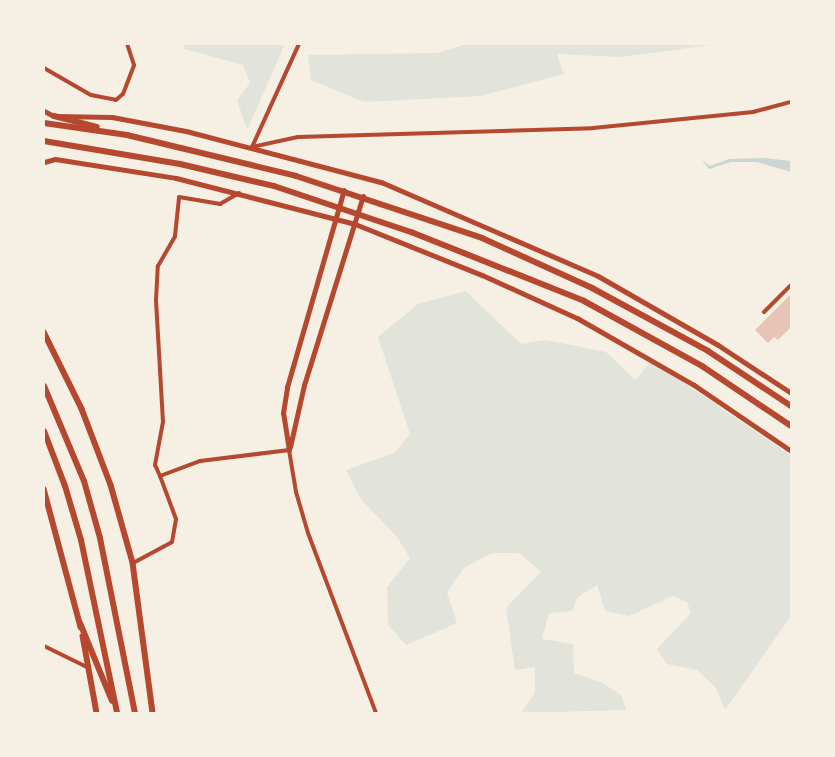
<!DOCTYPE html>
<html>
<head>
<meta charset="utf-8">
<style>
  body { margin:0 }
  #map { position:relative; width:835px; height:757px; overflow:hidden; background:#f6efe4; font-family:Inter,sans-serif }
  div>[style] { position:absolute }
  .green>* { inset:0; background:#e2e4dc }
  .water>* { inset:0; background:#c9d6d2 }
  .building>* { inset:0; background:#e6c5b7 }
  .minor>* { height:4px; margin:-2px; padding:0 2px; transform-origin:2px; border-radius:2px; background:#b5482f }
  .tertiary>* { height:5px; margin:-2.5px; padding:0 2.5px; transform-origin:2.5px; border-radius:2.5px; background:#b5482f }
  .secondary>* { height:5.5px; margin:-2.75px; padding:0 2.75px; transform-origin:2.75px; border-radius:2.75px; background:#b5482f }
  .primary>* { height:6px; margin:-3px; padding:0 3px; transform-origin:3px; border-radius:3px; background:#b5482f }
  .trunk>* { height:6px; margin:-3px; padding:0 3px; transform-origin:3px; border-radius:3px; background:#b5482f }
  span { translate:-50% -50%; white-space:nowrap; text-align:center; line-height:1.15; -webkit-text-stroke:5px #f6efe4; paint-order:stroke }
  .frame { position:absolute; inset:0; border:45px solid #f6efe4; pointer-events:none }
</style>
</head>
<body>
<div id="map">
  <div class="green">
    <div style="clip-path:polygon(183px 44px,285px 44px,247px 130px,237px 100px,250px 83px,243px 65px,184px 49px)"></div>
    <div style="clip-path:polygon(466px 44px,719px 44px,620px 57px,557px 54px,564px 74px,480px 96px,364px 102px,311px 80px,308px 55px,437px 53px)"></div>
    <div style="clip-path:polygon(466px 291px,521px 344px,546px 340px,606px 352px,635px 380px,652px 361px,791px 456px,791px 616px,725px 710px,716px 688px,697px 670px,667px 664px,657px 649px,691px 613px,687px 602px,673px 596px,629px 616px,605px 611px,597px 585px,578px 597px,572px 611px,549px 613px,542px 639px,573px 644px,574px 673px,603px 683px,622px 696px,626px 710px,521px 713px,535px 693px,535px 667px,515px 670px,506px 608px,541px 572px,519px 553px,492px 553px,464px 568px,447px 592px,457px 623px,406px 645px,388px 625px,387px 587px,410px 558px,397px 537px,360px 498px,346px 470px,394px 453px,410px 434px,378px 337px,418px 304px)"></div>
  </div>
  <div class="water">
    <div style="clip-path:polygon(764px 158px,791px 161px,791px 172px,757px 162px,731px 162px,709px 169px,702px 160px,710px 166px,729px 159px)"></div>
  </div>
  <div class="building">
    <div style="clip-path:polygon(791px 294px,791px 327px,778px 340px,774px 337px,768px 343px,755px 330px)"></div>
  </div>
  <div class="minor">
    <div style="left:44px;top:68px;width:54px;rotate:29.9deg"></div>
    <div style="left:91px;top:95px;width:25px;rotate:11deg"></div>
    <div style="left:116px;top:100px;width:9px;rotate:-41deg"></div>
    <div style="left:123px;top:94px;width:31px;rotate:-69deg"></div>
    <div style="left:134px;top:65px;width:22px;rotate:-108deg"></div>
    <div style="left:252px;top:147px;width:47px;rotate:-12.3deg"></div>
    <div style="left:298px;top:137px;width:295px;rotate:-1.7deg"></div>
    <div style="left:593px;top:128px;width:161px;rotate:-5.7deg"></div>
    <div style="left:753px;top:112px;width:39px;rotate:-15deg"></div>
    <div style="left:252px;top:147px;width:113px;rotate:-65.5deg"></div>
    <div style="left:764px;top:312px;width:38px;rotate:-45deg"></div>
    <div style="left:160px;top:476px;width:12px;rotate:-114deg"></div>
    <div style="left:155px;top:465px;width:44px;rotate:-79.5deg"></div>
    <div style="left:163px;top:422px;width:122px;rotate:-93.3deg"></div>
    <div style="left:156px;top:300px;width:34px;rotate:-87deg"></div>
    <div style="left:158px;top:266px;width:34px;rotate:-60deg"></div>
    <div style="left:175px;top:236px;width:39px;rotate:-84deg"></div>
    <div style="left:179px;top:197px;width:42px;rotate:9.7deg"></div>
    <div style="left:220px;top:204px;width:22px;rotate:-30deg"></div>
    <div style="left:133px;top:563px;width:44px;rotate:-28.3deg"></div>
    <div style="left:172px;top:542px;width:23px;rotate:-80deg"></div>
    <div style="left:176px;top:519px;width:46px;rotate:-110.4deg"></div>
    <div style="left:160px;top:476px;width:43px;rotate:-20.6deg"></div>
    <div style="left:200px;top:461px;width:90px;rotate:-7deg"></div>
    <div style="left:289px;top:450px;width:43px;rotate:80.5deg"></div>
    <div style="left:296px;top:492px;width:43px;rotate:73.7deg"></div>
    <div style="left:308px;top:533px;width:192px;rotate:69.3deg"></div>
    <div style="left:44px;top:646px;width:50px;rotate:26.1deg"></div>
  </div>
  <div class="tertiary">
    <div style="left:44px;top:111px;width:11px;rotate:27deg"></div>
    <div style="left:54px;top:116px;width:58px;rotate:1deg"></div>
    <div style="left:112px;top:117px;width:75px;rotate:10.7deg"></div>
    <div style="left:186px;top:131px;width:202px;rotate:14.7deg"></div>
    <div style="left:381px;top:182px;width:236px;rotate:23.4deg"></div>
    <div style="left:598px;top:276px;width:138px;rotate:29.9deg"></div>
    <div style="left:718px;top:345px;width:87px;rotate:33.3deg"></div>
    <div style="left:44px;top:162px;width:11px;rotate:-15deg"></div>
    <div style="left:55px;top:159px;width:122px;rotate:8.9deg"></div>
    <div style="left:176px;top:178px;width:185px;rotate:14.4deg"></div>
    <div style="left:355px;top:224px;width:137px;rotate:21.9deg"></div>
    <div style="left:482px;top:275px;width:104px;rotate:24.4deg"></div>
    <div style="left:577px;top:318px;width:135px;rotate:29.8deg"></div>
    <div style="left:694px;top:385px;width:117px;rotate:34.2deg"></div>
    <div style="left:290px;top:447px;width:64px;rotate:-77.3deg"></div>
    <div style="left:304px;top:385px;width:198px;rotate:-72.7deg"></div>
    <div style="left:289px;top:450px;width:37px;rotate:-99deg"></div>
    <div style="left:283px;top:413px;width:26px;rotate:-81deg"></div>
    <div style="left:287px;top:387px;width:205px;rotate:-73.9deg"></div>
  </div>
  <div class="secondary">
    <div style="left:44px;top:332px;width:86px;rotate:63.7deg"></div>
    <div style="left:82px;top:409px;width:81px;rotate:69.1deg"></div>
    <div style="left:111px;top:485px;width:81px;rotate:74.2deg"></div>
    <div style="left:133px;top:563px;width:151px;rotate:82.4deg"></div>
    <div style="left:44px;top:489px;width:143px;rotate:75deg"></div>
    <div style="left:83px;top:636px;width:78px;rotate:79.7deg"></div>
  </div>
  <div class="primary">
    <div style="left:54px;top:116px;width:44px;rotate:14.3deg"></div>
    <div style="left:44px;top:123px;width:84px;rotate:8.2deg"></div>
    <div style="left:127px;top:135px;width:174px;rotate:13.6deg"></div>
    <div style="left:296px;top:176px;width:196px;rotate:18.4deg"></div>
    <div style="left:482px;top:238px;width:121px;rotate:24.4deg"></div>
    <div style="left:592px;top:288px;width:132px;rotate:28.5deg"></div>
    <div style="left:708px;top:351px;width:100px;rotate:33.5deg"></div>
    <div style="left:44px;top:141px;width:138px;rotate:9.6deg"></div>
    <div style="left:180px;top:164px;width:97px;rotate:13.2deg"></div>
    <div style="left:274px;top:186px;width:145px;rotate:18.6deg"></div>
    <div style="left:411px;top:232px;width:186px;rotate:21.7deg"></div>
    <div style="left:584px;top:301px;width:135px;rotate:28.8deg"></div>
    <div style="left:702px;top:366px;width:107px;rotate:34deg"></div>
  </div>
  <div class="trunk">
    <div style="left:44px;top:386px;width:103px;rotate:67.2deg"></div>
    <div style="left:84px;top:481px;width:59px;rotate:74.3deg"></div>
    <div style="left:100px;top:538px;width:178px;rotate:78.7deg"></div>
    <div style="left:44px;top:431px;width:59px;rotate:69.1deg"></div>
    <div style="left:65px;top:486px;width:56px;rotate:73.5deg"></div>
    <div style="left:81px;top:540px;width:177px;rotate:78.2deg"></div>
    <div style="left:80px;top:623px;width:84px;rotate:67.7deg"></div>
  </div>
  <div class="frame"></div>
</div>
</body>
</html>
